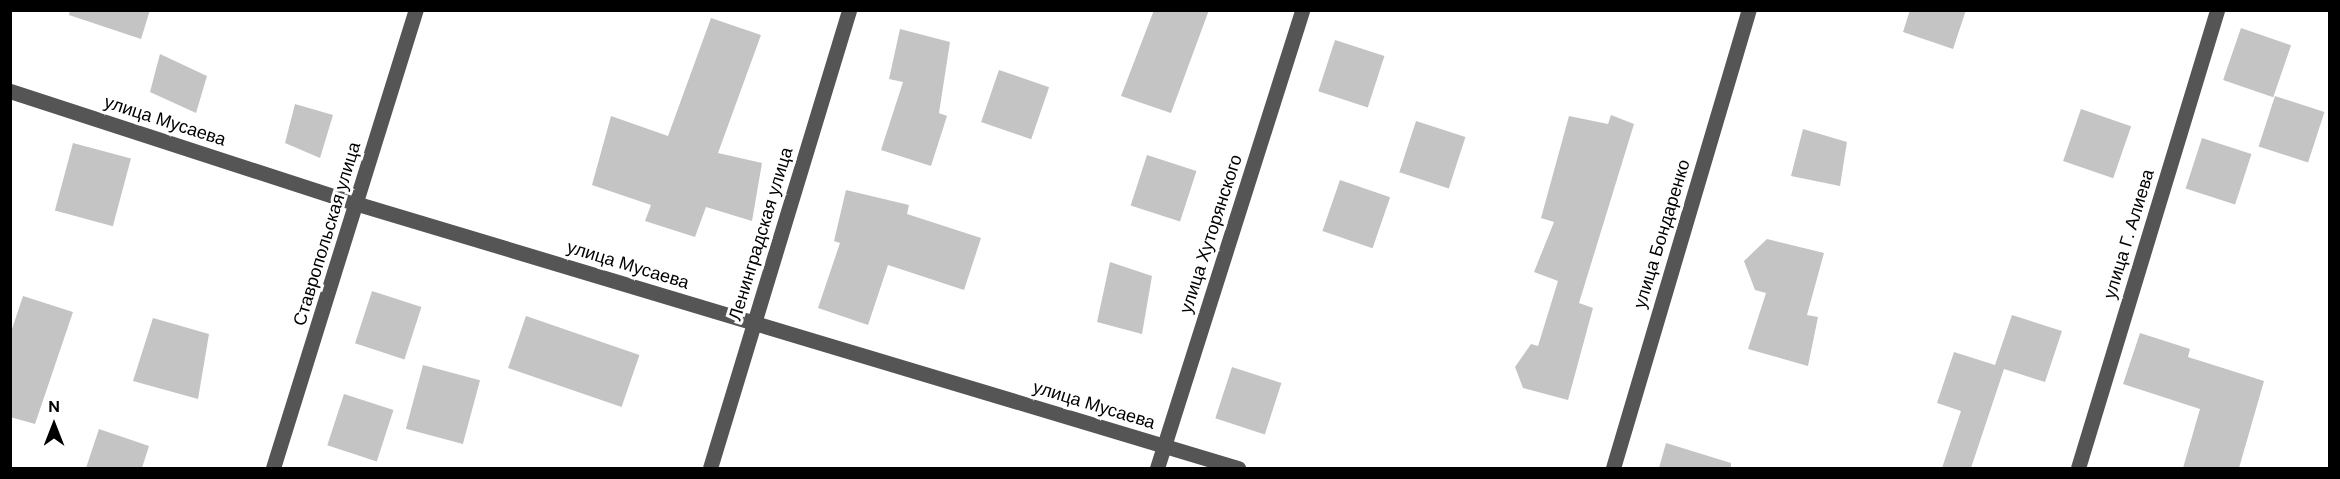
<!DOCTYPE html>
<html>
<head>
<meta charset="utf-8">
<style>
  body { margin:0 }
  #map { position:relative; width:2340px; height:479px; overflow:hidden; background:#fff; font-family:"DM Sans",sans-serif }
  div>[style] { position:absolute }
  .building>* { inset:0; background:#c4c4c4; transform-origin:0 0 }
  .minor>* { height:15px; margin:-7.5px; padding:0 7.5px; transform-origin:7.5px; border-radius:7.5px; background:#555 }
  span { translate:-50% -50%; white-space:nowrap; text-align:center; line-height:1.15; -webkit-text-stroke:6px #fff; paint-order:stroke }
  .street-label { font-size:18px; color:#000 }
  .frame { position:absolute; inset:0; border:12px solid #000; pointer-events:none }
  .north { position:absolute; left:24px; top:395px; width:60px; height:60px; -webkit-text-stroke:4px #fff; paint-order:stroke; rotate:0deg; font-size:16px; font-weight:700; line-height:24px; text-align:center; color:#000 }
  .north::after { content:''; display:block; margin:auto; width:21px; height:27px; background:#000; clip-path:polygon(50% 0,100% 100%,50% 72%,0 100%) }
</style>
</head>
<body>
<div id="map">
  <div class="building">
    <div style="clip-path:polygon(70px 10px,150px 10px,141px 39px,69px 15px)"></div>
    <div style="clip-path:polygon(1154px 10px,1209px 10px,1171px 113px,1121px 96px)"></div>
    <div style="clip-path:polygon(1910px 10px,1966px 10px,1953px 49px,1903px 32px)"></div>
    <div style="clip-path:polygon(711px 18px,761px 35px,718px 153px,762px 163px,752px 221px,706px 207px,695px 237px,645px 221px,651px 205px,592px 185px,611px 116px,668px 136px)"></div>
    <div style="left:2241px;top:28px;width:53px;height:55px;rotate:19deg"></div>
    <div style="clip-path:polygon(900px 29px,950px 42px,939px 113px,947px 116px,931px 166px,881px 150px,903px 82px,889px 79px)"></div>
    <div style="left:1335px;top:40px;width:52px;height:54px;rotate:18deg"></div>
    <div style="clip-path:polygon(160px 54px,207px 76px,196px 113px,150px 92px)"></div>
    <div style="left:999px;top:70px;width:53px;height:55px;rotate:19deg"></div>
    <div style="left:2275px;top:96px;width:52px;height:53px;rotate:18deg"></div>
    <div style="clip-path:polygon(295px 104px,333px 115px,320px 158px,285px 143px)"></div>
    <div style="left:2081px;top:109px;width:53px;height:55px;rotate:19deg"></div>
    <div style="clip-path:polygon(1611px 115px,1634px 124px,1579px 303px,1593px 308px,1568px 400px,1523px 388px,1515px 367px,1531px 344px,1538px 346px,1558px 281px,1534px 272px,1554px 222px,1541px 218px,1569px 116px,1608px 124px)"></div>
    <div style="left:1416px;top:121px;width:52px;height:54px;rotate:18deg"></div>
    <div style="clip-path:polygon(1803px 129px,1847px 142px,1840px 186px,1791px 176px)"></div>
    <div style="left:2202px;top:138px;width:52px;height:53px;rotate:18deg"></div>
    <div style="left:73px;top:143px;width:60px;height:70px;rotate:15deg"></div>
    <div style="left:1147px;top:155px;width:52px;height:53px;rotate:18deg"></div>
    <div style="left:1340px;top:180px;width:53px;height:54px;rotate:19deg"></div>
    <div style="clip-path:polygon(846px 190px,909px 205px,907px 214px,981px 238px,964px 290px,888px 265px,868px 325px,818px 308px,840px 243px,834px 241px)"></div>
    <div style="clip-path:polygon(1767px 239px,1824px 253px,1807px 315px,1818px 317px,1808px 366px,1748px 349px,1766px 293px,1755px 290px,1744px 261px)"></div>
    <div style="clip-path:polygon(1110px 262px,1152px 276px,1142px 334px,1097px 322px)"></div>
    <div style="left:372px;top:291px;width:52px;height:55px;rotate:18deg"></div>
    <div style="clip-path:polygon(23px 296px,73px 312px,35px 424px,10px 417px,10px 335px)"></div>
    <div style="clip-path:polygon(2012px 315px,2062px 331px,2045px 382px,2004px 369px,1971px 468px,1942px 468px,1961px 411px,1937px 403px,1954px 352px,1995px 365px)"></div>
    <div style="left:526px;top:316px;width:120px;height:55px;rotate:19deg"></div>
    <div style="clip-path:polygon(153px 318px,209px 334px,198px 399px,133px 381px)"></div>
    <div style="clip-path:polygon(2140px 333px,2190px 349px,2188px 357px,2264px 381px,2239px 468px,2183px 468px,2200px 409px,2123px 384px)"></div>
    <div style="left:423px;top:365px;width:59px;height:66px;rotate:15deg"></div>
    <div style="left:1232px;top:367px;width:52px;height:54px;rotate:18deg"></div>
    <div style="left:344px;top:394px;width:52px;height:54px;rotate:18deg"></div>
    <div style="clip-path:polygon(99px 429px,149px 446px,142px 468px,86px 468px)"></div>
    <div style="clip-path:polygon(1666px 443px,1731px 463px,1731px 468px,1659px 468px)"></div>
  </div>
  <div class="minor">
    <div style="left:10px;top:91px;width:366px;rotate:18deg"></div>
    <div style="left:358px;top:204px;width:919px;rotate:16.7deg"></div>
    <div style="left:273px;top:468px;width:480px;rotate:-72.7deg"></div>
    <div style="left:710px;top:468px;width:479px;rotate:-73.1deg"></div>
    <div style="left:1157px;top:468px;width:480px;rotate:-72.4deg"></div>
    <div style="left:1613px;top:468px;width:478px;rotate:-73.5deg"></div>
    <div style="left:2078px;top:468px;width:479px;rotate:-73.1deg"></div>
  </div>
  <div class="street-label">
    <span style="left:165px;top:121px;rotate:18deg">улица Мусаева</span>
    <span style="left:327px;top:234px;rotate:-73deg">Ставропольская улица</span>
    <span style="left:761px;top:234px;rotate:-73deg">Ленинградская улица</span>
    <span style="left:1211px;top:234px;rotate:-72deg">улица Хуторянского</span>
    <span style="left:1662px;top:234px;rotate:-73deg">улица Бондаренко</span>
    <span style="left:2129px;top:234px;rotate:-73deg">улица Г. Алиева</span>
    <span style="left:628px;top:265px;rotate:17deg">улица Мусаева</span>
    <span style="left:1094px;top:405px;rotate:17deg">улица Мусаева</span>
  </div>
  <div class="frame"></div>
  <div class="north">N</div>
</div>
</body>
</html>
